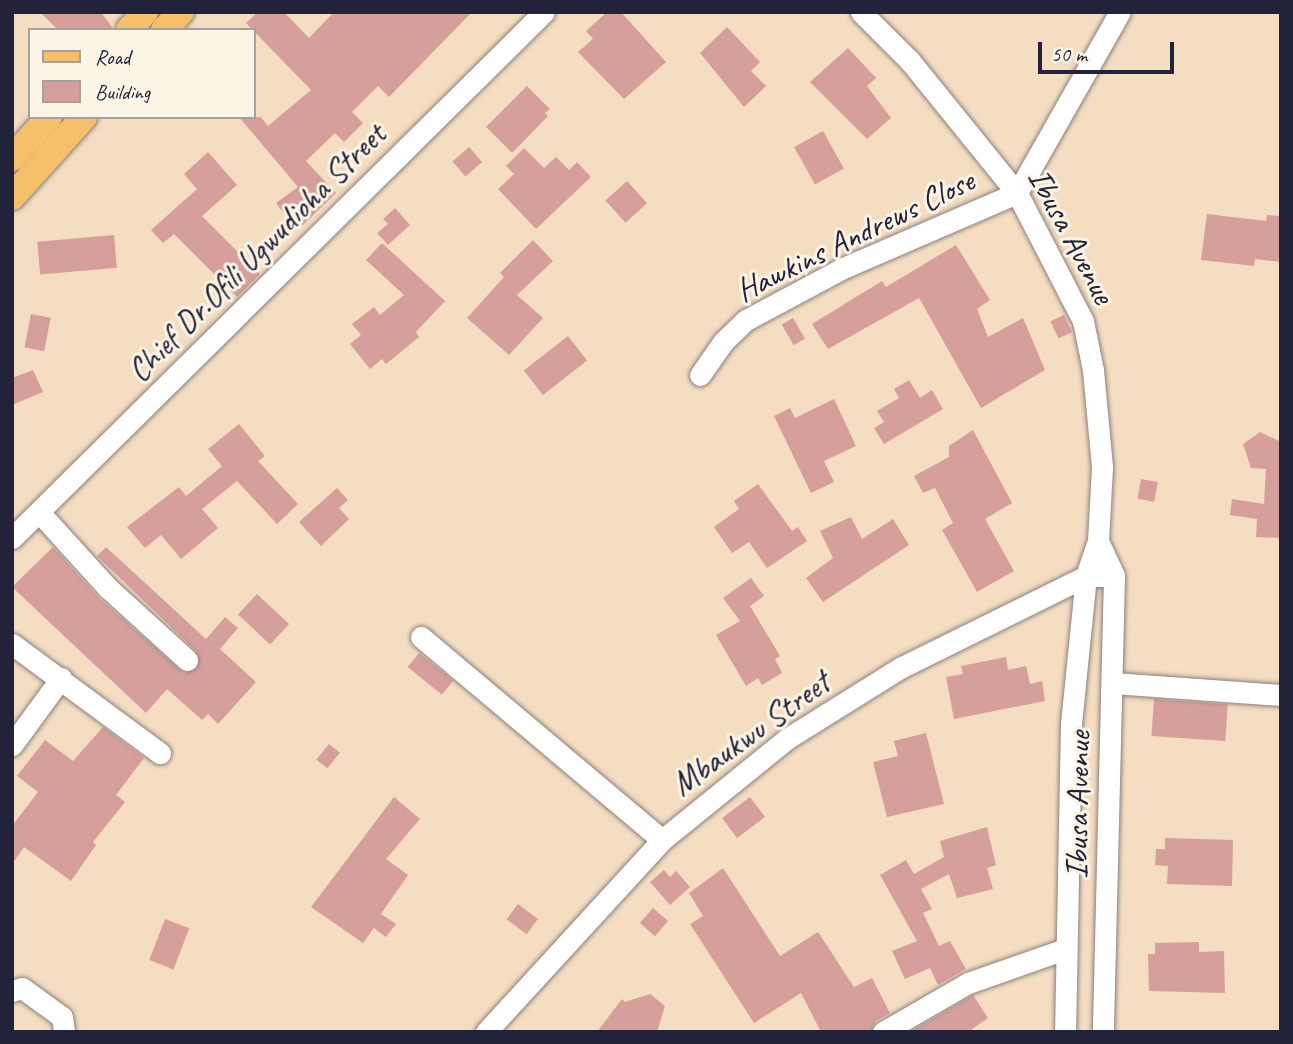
<!DOCTYPE html>
<html>
<head>
<meta charset="utf-8">
<style>
  body { margin:0 }
  #map { position:relative; width:1293px; height:1044px; overflow:hidden; background:#f4ddc1; font-family:Caveat,sans-serif }
  div>[style] { position:absolute }
  .building>* { inset:0; background:#d79f9c; transform-origin:0 0 }
  .roads { filter:drop-shadow(0 0 2px #8b807e) drop-shadow(0 0 2px #8b807e) }
  .minor>* { height:21px; margin:-10.5px; padding:0 10.5px; transform-origin:10.5px; border-radius:10.5px; background:#fff }
  .major>* { height:26px; margin:-13px; padding:0 13px; transform-origin:13px; border-radius:13px; background:#f6c06b }
  span { translate:-50% -50%; white-space:nowrap; text-align:center; line-height:1.15; -webkit-text-stroke:6px #fcf5e5; paint-order:stroke }
  .street-label { font-size:33px; color:#22223b }
  .frame { position:absolute; inset:0; border:14px solid #22223b; pointer-events:none }
  .legend { position:absolute; left:28px; top:28px; width:228px; height:91px; box-sizing:border-box; background:#fcf5e5; border:2px solid #a5a1a1; margin:0; padding:9px 12px; list-style:none; font-size:21px; color:#22223b }
  .legend li { display:flex; align-items:center; gap:14px; height:35px }
  .legend b { width:35px; border:2px solid #a5a1a1 }
  .scale { position:absolute; left:1038px; top:42px; width:136px; height:32px; box-sizing:border-box; border:4px solid #22223b; border-top:0; padding-left:9px; font-size:21px; line-height:24px; white-space:nowrap; color:#22223b; -webkit-text-stroke:5px #fcf5e5; paint-order:stroke }
</style>
</head>
<body>
<div id="map">
  <div class="building">
    <div style="clip-path:polygon(40px 12px,101px 12px,114px 30px,58px 30px)"></div>
    <div style="clip-path:polygon(258px 12px,284px 12px,309px 38px,334px 12px,472px 12px,389px 97px,378px 86px,352px 112px,363px 123px,344px 142px,335px 133px,306px 161px,336px 193px,303px 225px,294px 216px,289px 220px,276px 203px,298px 187px,239px 117px,261px 117px,268px 126px,311px 90px,246px 23px)"></div>
    <div style="clip-path:polygon(607px 12px,621px 12px,666px 62px,624px 99px,578px 52px,593px 39px,586px 31px)"></div>
    <div style="clip-path:polygon(727px 27px,760px 62px,751px 71px,766px 86px,744px 107px,700px 53px)"></div>
    <div style="clip-path:polygon(848px 48px,876px 78px,867px 86px,891px 118px,867px 139px,810px 82px)"></div>
    <div style="clip-path:polygon(527px 86px,550px 109px,545px 113px,548px 116px,512px 153px,486px 127px)"></div>
    <div style="left:823px;top:131px;width:43px;height:33px;rotate:61deg"></div>
    <div style="left:469px;top:147px;width:20px;height:22px;rotate:49deg"></div>
    <div style="clip-path:polygon(524px 148px,544px 168px,556px 157px,569px 170px,577px 162px,591px 177px,536px 229px,498px 189px,514px 174px,506px 166px)"></div>
    <div style="clip-path:polygon(208px 152px,237px 185px,202px 216px,260px 274px,237px 297px,174px 234px,163px 243px,151px 230px,197px 189px,184px 174px)"></div>
    <div style="left:627px;top:181px;width:30px;height:29px;rotate:48deg"></div>
    <div style="clip-path:polygon(395px 208px,410px 225px,388px 245px,377px 233px,388px 224px,383px 219px)"></div>
    <div style="clip-path:polygon(1207px 214px,1266px 221px,1267px 215px,1281px 216px,1281px 262px,1255px 259px,1254px 266px,1201px 260px)"></div>
    <div style="left:114px;top:235px;width:33px;height:77px;rotate:85deg"></div>
    <div style="clip-path:polygon(533px 240px,553px 261px,517px 295px,543px 318px,509px 355px,467px 318px,504px 277px,500px 273px)"></div>
    <div style="clip-path:polygon(382px 243px,445px 301px,416px 332px,419px 337px,386px 364px,382px 359px,370px 369px,350px 344px,361px 335px,352px 324px,374px 307px,380px 315px,404px 295px,366px 260px)"></div>
    <div style="clip-path:polygon(956px 245px,990px 300px,977px 309px,988px 337px,1023px 318px,1045px 370px,981px 408px,919px 298px,828px 349px,812px 324px,882px 281px,886px 287px)"></div>
    <div style="left:31px;top:314px;width:20px;height:34px;rotate:11deg"></div>
    <div style="left:1064px;top:315px;width:19px;height:15px;rotate:65deg"></div>
    <div style="left:793px;top:318px;width:24px;height:13px;rotate:60deg"></div>
    <div style="left:568px;top:336px;width:31px;height:56px;rotate:52deg"></div>
    <div style="clip-path:polygon(33px 370px,43px 392px,12px 405px,12px 378px)"></div>
    <div style="clip-path:polygon(909px 380px,920px 398px,932px 390px,943px 409px,884px 444px,874px 428px,884px 422px,877px 411px,899px 398px,894px 389px)"></div>
    <div style="clip-path:polygon(834px 399px,856px 446px,824px 461px,834px 482px,811px 493px,774px 416px,790px 408px,795px 418px)"></div>
    <div style="clip-path:polygon(239px 424px,265px 456px,258px 461px,298px 504px,277px 524px,237px 481px,202px 509px,218px 528px,181px 559px,161px 535px,145px 548px,127px 527px,179px 487px,186px 496px,222px 466px,208px 449px)"></div>
    <div style="clip-path:polygon(973px 430px,1012px 503px,985px 519px,1014px 571px,977px 592px,942px 530px,953px 523px,935px 488px,923px 493px,914px 476px,949px 457px,949px 446px)"></div>
    <div style="clip-path:polygon(1260px 432px,1281px 442px,1281px 538px,1256px 537px,1257px 519px,1230px 515px,1232px 499px,1264px 504px,1266px 469px,1251px 468px,1243px 444px)"></div>
    <div style="left:1141px;top:479px;width:17px;height:20px;rotate:10deg"></div>
    <div style="clip-path:polygon(758px 484px,792px 531px,798px 527px,807px 541px,767px 568px,749px 542px,732px 553px,714px 527px,739px 509px,734px 501px)"></div>
    <div style="clip-path:polygon(337px 488px,348px 500px,339px 508px,349px 519px,321px 546px,299px 522px)"></div>
    <div style="clip-path:polygon(851px 517px,862px 539px,893px 519px,909px 545px,823px 602px,806px 578px,833px 558px,820px 531px)"></div>
    <div style="clip-path:polygon(53px 547px,99px 598px,184px 673px,197px 668px,196px 651px,97px 556px,106px 547px,206px 639px,225px 617px,238px 628px,220px 649px,256px 682px,218px 724px,208px 714px,202px 720px,167px 689px,146px 713px,12px 587px)"></div>
    <div style="clip-path:polygon(751px 578px,764px 596px,750px 606px,780px 656px,775px 659px,782px 673px,762px 685px,758px 678px,746px 686px,716px 635px,740px 621px,723px 598px)"></div>
    <div style="left:257px;top:594px;width:44px;height:28px;rotate:43deg"></div>
    <div style="left:419px;top:653px;width:44px;height:18px;rotate:39deg"></div>
    <div style="clip-path:polygon(1006px 657px,1008px 670px,1026px 666px,1030px 684px,1042px 681px,1045px 701px,954px 719px,946px 677px,963px 674px,961px 666px)"></div>
    <div style="left:1154px;top:699px;width:74px;height:37px;rotate:4deg"></div>
    <div style="clip-path:polygon(103px 727px,144px 758px,116px 795px,125px 802px,93px 842px,96px 845px,71px 881px,24px 847px,12px 864px,12px 826px,38px 792px,17px 776px,45px 740px,73px 761px)"></div>
    <div style="clip-path:polygon(926px 733px,944px 804px,887px 817px,873px 762px,898px 756px,894px 741px)"></div>
    <div style="left:329px;top:744px;width:14px;height:20px;rotate:39deg"></div>
    <div style="clip-path:polygon(394px 797px,420px 819px,386px 859px,408px 875px,381px 914px,396px 924px,386px 937px,374px 928px,363px 943px,311px 907px)"></div>
    <div style="left:750px;top:797px;width:25px;height:35px;rotate:53deg"></div>
    <div style="clip-path:polygon(987px 827px,996px 865px,987px 868px,993px 889px,957px 898px,949px 874px,921px 889px,932px 909px,923px 913px,939px 946px,950px 941px,966px 969px,938px 985px,930px 968px,905px 979px,892px 951px,917px 941px,880px 875px,906px 860px,914px 874px,944px 857px,940px 841px)"></div>
    <div style="clip-path:polygon(1165px 838px,1233px 840px,1232px 886px,1167px 884px,1168px 866px,1155px 865px,1156px 849px,1165px 849px)"></div>
    <div style="clip-path:polygon(723px 868px,780px 956px,818px 932px,854px 987px,872px 978px,890px 1013px,876px 1021px,870px 1032px,821px 1032px,801px 993px,754px 1023px,690px 924px,703px 916px,689px 893px)"></div>
    <div style="clip-path:polygon(664px 870px,670px 877px,676px 871px,690px 887px,670px 905px,650px 882px)"></div>
    <div style="left:518px;top:904px;width:25px;height:19px;rotate:37deg"></div>
    <div style="left:653px;top:908px;width:20px;height:20px;rotate:41deg"></div>
    <div style="left:165px;top:919px;width:26px;height:44px;rotate:21deg"></div>
    <div style="clip-path:polygon(1199px 942px,1199px 952px,1224px 951px,1225px 993px,1149px 991px,1148px 954px,1155px 954px,1155px 943px)"></div>
    <div style="clip-path:polygon(650px 994px,665px 1006px,657px 1032px,597px 1032px,622px 999px,625px 1002px)"></div>
    <div style="clip-path:polygon(973px 995px,988px 1018px,968px 1032px,910px 1032px)"></div>
  </div>
  <div class="roads">
    <div class="minor">
      <div style="left:861px;top:12px;width:69px;rotate:45deg"></div>
      <div style="left:910px;top:61px;width:170px;rotate:51deg"></div>
      <div style="left:1017px;top:193px;width:144px;rotate:62.7deg"></div>
      <div style="left:1083px;top:321px;width:50px;rotate:78.5deg"></div>
      <div style="left:1093px;top:370px;width:97px;rotate:84.7deg"></div>
      <div style="left:1102px;top:467px;width:74px;rotate:93.1deg"></div>
      <div style="left:1098px;top:541px;width:37px;rotate:109deg"></div>
      <div style="left:1086px;top:576px;width:148px;rotate:95.8deg"></div>
      <div style="left:1071px;top:723px;width:309px;rotate:91.1deg"></div>
      <div style="left:700px;top:375px;width:40px;rotate:-55.1deg"></div>
      <div style="left:723px;top:342px;width:32px;rotate:-44deg"></div>
      <div style="left:746px;top:320px;width:108px;rotate:-28.2deg"></div>
      <div style="left:841px;top:269px;width:192px;rotate:-23.4deg"></div>
      <div style="left:1017px;top:193px;width:208px;rotate:-60.4deg"></div>
      <div style="left:39px;top:512px;width:103px;rotate:47.8deg"></div>
      <div style="left:108px;top:588px;width:107px;rotate:42.3deg"></div>
      <div style="left:12px;top:538px;width:748px;rotate:-44.68deg"></div>
      <div style="left:1098px;top:541px;width:38px;rotate:65deg"></div>
      <div style="left:1114px;top:576px;width:456px;rotate:91.4deg"></div>
      <div style="left:421px;top:637px;width:315px;rotate:40.1deg"></div>
      <div style="left:12px;top:644px;width:184px;rotate:36.4deg"></div>
      <div style="left:1113px;top:683px;width:168px;rotate:4.1deg"></div>
      <div style="left:12px;top:745px;width:83px;rotate:-53.8deg"></div>
      <div style="left:12px;top:991px;width:10px;rotate:-17deg"></div>
      <div style="left:22px;top:988px;width:49px;rotate:35.9deg"></div>
      <div style="left:62px;top:1017px;width:15px;rotate:82deg"></div>
      <div style="left:486px;top:1032px;width:260px;rotate:-47.5deg"></div>
      <div style="left:662px;top:840px;width:162px;rotate:-39deg"></div>
      <div style="left:788px;top:738px;width:132px;rotate:-32deg"></div>
      <div style="left:900px;top:668px;width:208px;rotate:-26.3deg"></div>
      <div style="left:1086px;top:576px;width:28px"></div>
      <div style="left:883px;top:1032px;width:98px;rotate:-30deg"></div>
      <div style="left:968px;top:983px;width:103px;rotate:-19.3deg"></div>
    </div>
    <div class="major">
      <div style="left:129px;top:30px;width:24px;rotate:-48deg"></div>
      <div style="left:164px;top:30px;width:25px;rotate:-47deg"></div>
      <div style="left:12px;top:158px;width:55px;rotate:-47.9deg"></div>
      <div style="left:12px;top:197px;width:108px;rotate:-48deg"></div>
    </div>
  </div>
  <div class="street-label">
    <span style="left:855px;top:236px;rotate:-26deg">Hawkins Andrews Close</span>
    <span style="left:1071px;top:236px;rotate:62deg">Ibusa Avenue</span>
    <span style="left:257px;top:253px;rotate:-45deg">Chief Dr.Ofili Ugwudioha Street</span>
    <span style="left:751px;top:734px;rotate:-36deg">Mbaukwu Street</span>
    <span style="left:1078px;top:805px;rotate:-89deg">Ibusa Avenue</span>
  </div>
  <div class="frame"></div>
  <ul class="legend">
  <li><b style="height:9px;background:#f6c06b"></b>Road</li>
  <li><b style="height:19px;background:#d79f9c"></b>Building</li>
  </ul>
  <div class="scale">50 m</div>
</div>
</body>
</html>
